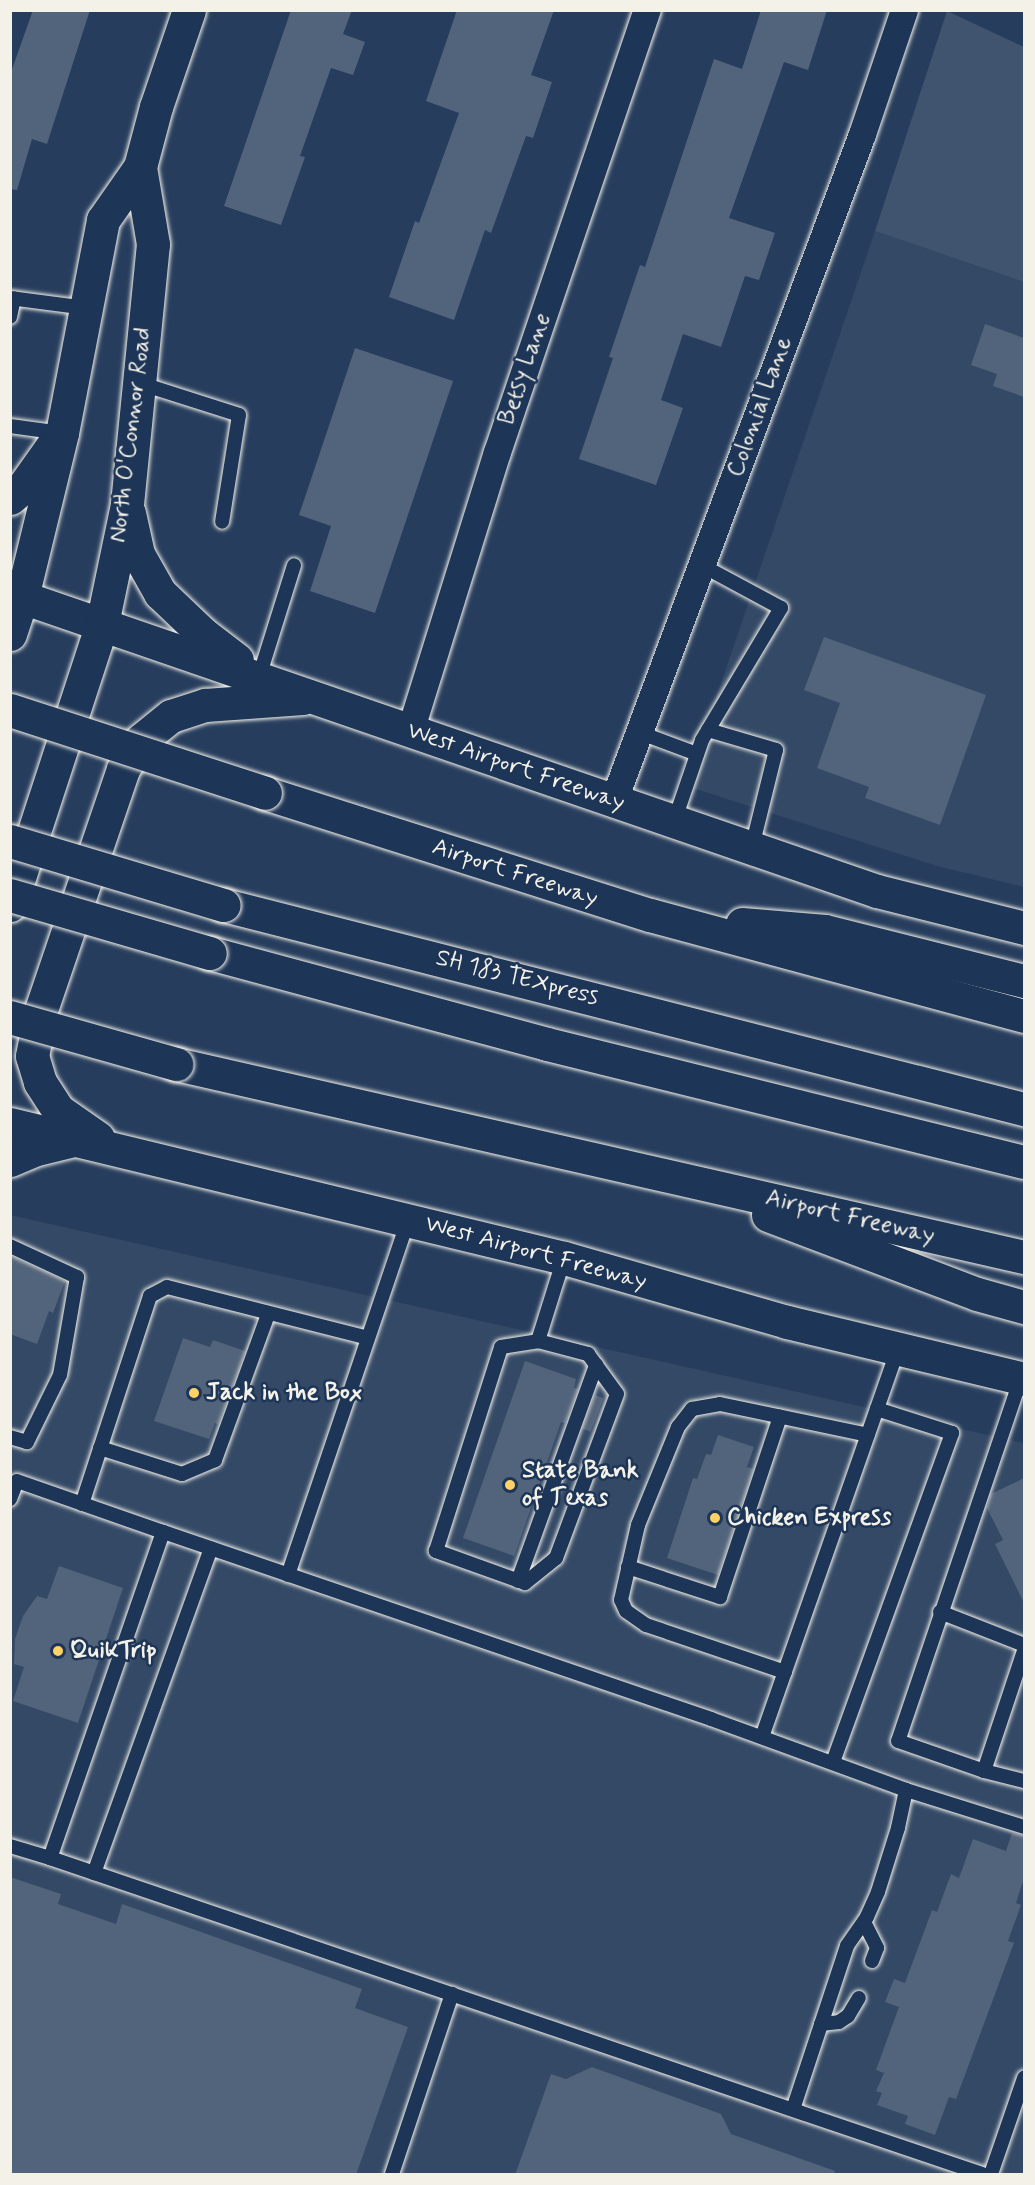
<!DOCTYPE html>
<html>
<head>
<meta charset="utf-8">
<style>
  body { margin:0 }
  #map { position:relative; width:1035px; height:2185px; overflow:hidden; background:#263d5d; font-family:Mynerve,sans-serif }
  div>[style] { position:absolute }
  .built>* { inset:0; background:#334966 }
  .green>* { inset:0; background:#40546f }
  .building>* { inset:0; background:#52647b; transform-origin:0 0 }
  .roads { filter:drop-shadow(0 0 2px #f4f1e8) drop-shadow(0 0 2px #f4f1e8) }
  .service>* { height:14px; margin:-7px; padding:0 7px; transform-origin:7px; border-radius:7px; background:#1d3557 }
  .minor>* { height:27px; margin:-13.5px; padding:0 13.5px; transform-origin:13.5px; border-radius:13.5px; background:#1d3557 }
  .secondary>* { height:33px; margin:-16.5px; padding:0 16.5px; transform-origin:16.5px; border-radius:16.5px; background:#1d3557 }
  .motorway>* { height:33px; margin:-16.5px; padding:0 16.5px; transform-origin:16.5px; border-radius:16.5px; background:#1d3557 }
  .bridges { filter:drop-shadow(0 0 2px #f4f1e8) drop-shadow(0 0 2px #f4f1e8) }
  .motorway-bridge>* { height:33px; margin:-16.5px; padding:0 16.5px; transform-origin:16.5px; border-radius:16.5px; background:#1d3557 }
  .dots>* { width:16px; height:16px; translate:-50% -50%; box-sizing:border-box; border:3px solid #1d3557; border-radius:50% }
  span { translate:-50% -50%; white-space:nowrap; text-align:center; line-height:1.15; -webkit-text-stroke:5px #1d3557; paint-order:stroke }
  .street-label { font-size:24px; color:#f4f1e8 }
  .poi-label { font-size:24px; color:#f4f1e8; font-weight:700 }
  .left { translate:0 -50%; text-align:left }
  .frame { position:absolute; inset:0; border:12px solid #f4f1e8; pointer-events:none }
</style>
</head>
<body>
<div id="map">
  <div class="built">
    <div style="clip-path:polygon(875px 231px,1024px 282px,1024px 887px,937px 866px,686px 786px)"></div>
    <div style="clip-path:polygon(10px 1215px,1024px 1443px,1024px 2174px,11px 2174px)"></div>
  </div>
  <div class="green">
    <div style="clip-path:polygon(947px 11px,1024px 47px,1024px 282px,875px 231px)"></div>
  </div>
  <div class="building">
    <div style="clip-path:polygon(33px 10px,90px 10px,47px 144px,32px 139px,17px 190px,10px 189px,10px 75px)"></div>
    <div style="clip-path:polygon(291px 10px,352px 10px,343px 34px,365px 42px,353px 75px,331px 68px,300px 156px,305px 157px,281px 225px,224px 206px)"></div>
    <div style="clip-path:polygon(457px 10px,554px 10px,531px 75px,552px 82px,533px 138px,526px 136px,491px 233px,485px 230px,454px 320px,389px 297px,415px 221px,419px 223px,459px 113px,426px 101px)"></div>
    <div style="clip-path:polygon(761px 10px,827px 10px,808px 70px,784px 62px,729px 218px,775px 233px,759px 280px,745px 276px,721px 347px,683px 334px,661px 400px,683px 408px,656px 485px,579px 459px,613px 358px,609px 357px,640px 265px,645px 267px,714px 59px,742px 69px)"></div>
    <div style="clip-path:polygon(985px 324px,1024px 338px,1024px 397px,993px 386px,997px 374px,971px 365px)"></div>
    <div style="clip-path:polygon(355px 348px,453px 381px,375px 613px,310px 591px,331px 526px,299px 515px)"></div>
    <div style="clip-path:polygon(824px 637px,986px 695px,940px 825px,865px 798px,869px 787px,817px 768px,840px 703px,804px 690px)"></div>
    <div style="clip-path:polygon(10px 1256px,65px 1281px,53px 1313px,49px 1311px,37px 1344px,10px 1334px)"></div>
    <div style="clip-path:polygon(183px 1338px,210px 1347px,213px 1340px,245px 1351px,218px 1424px,215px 1423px,209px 1439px,154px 1421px)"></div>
    <div style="clip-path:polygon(525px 1361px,576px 1379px,574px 1388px,578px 1389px,565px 1423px,561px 1422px,514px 1556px,463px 1538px)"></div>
    <div style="left:595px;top:1395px;width:9px;height:36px;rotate:21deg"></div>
    <div style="clip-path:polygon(718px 1435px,754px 1447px,747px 1467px,753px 1469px,718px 1575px,667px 1558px,693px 1478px,697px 1479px,706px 1454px,711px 1455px)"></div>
    <div style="clip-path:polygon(1024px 1478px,1024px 1603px,995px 1544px,1003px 1540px,987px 1508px,991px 1494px)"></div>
    <div style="clip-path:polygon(59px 1566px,123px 1588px,78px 1723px,13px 1701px,24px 1667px,14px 1664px,15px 1639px,23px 1616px,37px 1596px,47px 1599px)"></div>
    <div style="clip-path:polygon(1012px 1833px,1024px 1836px,1024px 1878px,1016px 1903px,1021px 1905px,1008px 1941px,1014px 1943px,956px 2099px,949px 2097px,935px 2135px,905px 2124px,908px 2116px,877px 2105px,882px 2093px,876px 2091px,884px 2073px,876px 2070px,899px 2007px,885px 2002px,894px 1979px,905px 1983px,932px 1910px,937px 1912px,951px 1874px,959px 1878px,973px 1839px,1006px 1851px)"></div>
    <div style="clip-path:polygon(10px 1877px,61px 1894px,58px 1904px,116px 1924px,122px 1904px,362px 1989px,355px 2008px,408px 2027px,356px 2175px,10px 2175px)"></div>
    <div style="clip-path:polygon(592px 2067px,721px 2114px,731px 2134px,835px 2171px,834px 2175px,515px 2175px,551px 2074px,566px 2079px)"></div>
  </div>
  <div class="roads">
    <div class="service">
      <div style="left:10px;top:298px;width:77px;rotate:7.5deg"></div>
      <div style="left:10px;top:317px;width:19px;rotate:-78deg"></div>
      <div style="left:139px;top:383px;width:105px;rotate:17.7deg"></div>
      <div style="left:239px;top:415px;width:108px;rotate:99deg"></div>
      <div style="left:10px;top:426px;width:52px;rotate:7.7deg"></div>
      <div style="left:259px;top:677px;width:117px;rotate:-72.6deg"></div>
      <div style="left:708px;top:730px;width:71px;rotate:16.4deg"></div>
      <div style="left:776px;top:750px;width:100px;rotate:103.9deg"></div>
      <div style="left:638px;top:732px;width:63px;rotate:20.4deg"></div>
      <div style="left:675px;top:819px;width:83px;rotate:-71.1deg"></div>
      <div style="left:702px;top:740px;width:154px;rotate:-59.1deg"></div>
      <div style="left:781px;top:608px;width:91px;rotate:-151.7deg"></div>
      <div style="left:10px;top:1246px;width:74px;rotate:24.8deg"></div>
      <div style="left:77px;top:1277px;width:99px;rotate:99.8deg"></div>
      <div style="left:60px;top:1375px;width:75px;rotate:116.2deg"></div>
      <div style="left:27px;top:1442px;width:18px;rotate:-164deg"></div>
      <div style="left:538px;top:1341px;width:52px;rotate:14.6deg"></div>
      <div style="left:588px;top:1354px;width:49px;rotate:54.1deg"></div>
      <div style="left:617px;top:1394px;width:175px;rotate:110.4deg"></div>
      <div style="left:556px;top:1558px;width:40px;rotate:141deg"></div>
      <div style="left:525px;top:1583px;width:95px;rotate:-160.2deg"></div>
      <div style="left:436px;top:1551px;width:214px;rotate:-72.3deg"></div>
      <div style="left:501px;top:1347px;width:37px;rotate:-9deg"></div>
      <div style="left:538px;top:1341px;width:87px;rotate:-72.6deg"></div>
      <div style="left:1021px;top:1378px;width:383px;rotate:108.7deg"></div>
      <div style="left:898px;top:1741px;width:91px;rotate:19.2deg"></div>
      <div style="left:984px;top:1771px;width:126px;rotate:-71.6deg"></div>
      <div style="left:100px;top:1448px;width:86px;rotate:17.6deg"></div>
      <div style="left:182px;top:1474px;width:36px;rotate:-23deg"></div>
      <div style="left:215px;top:1460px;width:155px;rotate:-70deg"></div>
      <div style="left:10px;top:1499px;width:19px;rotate:-69deg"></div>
      <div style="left:17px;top:1481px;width:155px;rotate:19.3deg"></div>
      <div style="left:163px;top:1532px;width:345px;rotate:109.1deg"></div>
      <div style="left:50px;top:1858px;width:42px;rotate:-163.3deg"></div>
      <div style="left:82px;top:1504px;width:219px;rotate:-71.9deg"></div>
      <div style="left:150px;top:1296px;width:19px;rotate:-28deg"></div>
      <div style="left:167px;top:1287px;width:207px;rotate:14.2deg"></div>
      <div style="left:163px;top:1532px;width:579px;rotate:18.84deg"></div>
      <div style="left:711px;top:1719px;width:208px;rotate:20deg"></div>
      <div style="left:906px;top:1790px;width:39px;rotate:102deg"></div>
      <div style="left:898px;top:1828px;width:67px;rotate:107.4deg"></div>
      <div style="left:878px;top:1892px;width:27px;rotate:114deg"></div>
      <div style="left:867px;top:1917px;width:35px;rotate:125deg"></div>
      <div style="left:847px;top:1946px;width:172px;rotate:108.3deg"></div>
      <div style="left:628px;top:1567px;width:97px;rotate:18.1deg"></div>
      <div style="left:720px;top:1597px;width:190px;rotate:-71.6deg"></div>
      <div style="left:288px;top:1575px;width:375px;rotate:-71.3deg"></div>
      <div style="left:518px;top:1581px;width:230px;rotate:-70.1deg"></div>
      <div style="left:940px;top:1612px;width:90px;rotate:21.4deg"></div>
      <div style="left:785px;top:1672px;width:147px;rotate:-161.3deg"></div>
      <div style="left:646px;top:1625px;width:24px;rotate:-145deg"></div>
      <div style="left:626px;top:1611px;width:12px;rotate:-114deg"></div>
      <div style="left:621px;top:1600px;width:77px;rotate:-77.2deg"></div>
      <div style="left:638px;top:1525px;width:106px;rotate:-67.8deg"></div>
      <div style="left:678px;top:1427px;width:23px;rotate:-52deg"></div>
      <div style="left:692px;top:1409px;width:28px;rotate:-10deg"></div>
      <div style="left:720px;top:1404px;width:151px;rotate:11.8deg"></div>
      <div style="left:762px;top:1737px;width:411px;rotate:-70.7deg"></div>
      <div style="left:833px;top:1762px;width:350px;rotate:-70.1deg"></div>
      <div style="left:952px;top:1433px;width:79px;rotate:-162.3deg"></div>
      <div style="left:984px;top:1771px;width:41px;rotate:14deg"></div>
      <div style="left:906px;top:1790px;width:124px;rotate:17.4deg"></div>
      <div style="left:50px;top:1858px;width:984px;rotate:18.73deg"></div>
      <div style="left:94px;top:1873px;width:345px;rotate:-70.2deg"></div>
      <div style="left:864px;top:1922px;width:29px;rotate:63deg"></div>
      <div style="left:877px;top:1948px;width:14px;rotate:111deg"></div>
      <div style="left:821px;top:2024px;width:18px;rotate:-6deg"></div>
      <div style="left:839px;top:2022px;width:11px;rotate:-34deg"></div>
      <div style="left:848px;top:2016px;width:21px;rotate:-59deg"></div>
      <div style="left:392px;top:2174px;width:190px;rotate:-71.6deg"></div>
      <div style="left:991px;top:2174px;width:102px;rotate:-71deg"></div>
    </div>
    <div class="minor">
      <div style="left:410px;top:731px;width:292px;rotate:-72.7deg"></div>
      <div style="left:497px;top:452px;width:467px;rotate:-71.3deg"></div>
      <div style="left:613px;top:802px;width:713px;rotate:-69.56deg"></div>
      <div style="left:862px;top:134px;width:131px;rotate:-71.3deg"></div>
    </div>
    <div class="secondary">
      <div style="left:10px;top:498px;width:17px;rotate:-40deg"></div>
      <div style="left:23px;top:487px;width:50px;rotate:-54.7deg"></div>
      <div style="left:129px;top:513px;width:42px;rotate:77.6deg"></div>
      <div style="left:138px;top:554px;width:45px;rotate:60.6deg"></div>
      <div style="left:160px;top:593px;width:58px;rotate:43.6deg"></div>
      <div style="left:202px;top:633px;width:44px;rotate:37.6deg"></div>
      <div style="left:10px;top:593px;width:917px;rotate:18.97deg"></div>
      <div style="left:877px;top:891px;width:152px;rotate:14.1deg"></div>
      <div style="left:10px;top:634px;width:39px;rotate:-72deg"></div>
      <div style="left:22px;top:597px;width:169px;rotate:-76.3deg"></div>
      <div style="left:62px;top:433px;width:217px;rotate:-79.1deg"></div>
      <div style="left:103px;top:220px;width:65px;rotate:-55.1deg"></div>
      <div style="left:140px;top:167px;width:62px;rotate:-75.1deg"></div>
      <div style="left:156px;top:107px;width:102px;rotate:-71.2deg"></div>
      <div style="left:10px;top:905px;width:296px;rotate:-71.9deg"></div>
      <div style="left:102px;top:624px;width:123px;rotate:-78.2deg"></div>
      <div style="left:127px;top:504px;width:261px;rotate:-84.3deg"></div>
      <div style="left:153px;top:244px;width:78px;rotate:-99.6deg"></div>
      <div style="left:10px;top:1124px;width:570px;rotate:13.6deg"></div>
      <div style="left:564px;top:1258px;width:232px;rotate:16deg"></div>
      <div style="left:787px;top:1322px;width:244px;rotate:13.5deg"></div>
      <div style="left:98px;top:1138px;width:49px;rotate:-145deg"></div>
      <div style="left:58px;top:1110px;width:33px;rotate:-123deg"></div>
      <div style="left:40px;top:1082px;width:27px;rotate:-107deg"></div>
      <div style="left:32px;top:1056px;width:47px;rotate:-78.9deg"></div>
      <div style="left:41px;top:1010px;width:255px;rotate:-71.2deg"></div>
      <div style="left:123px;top:769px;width:34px;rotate:-58deg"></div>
      <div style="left:141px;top:740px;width:38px;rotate:-39deg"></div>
      <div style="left:171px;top:716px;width:36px;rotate:-18deg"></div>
      <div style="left:205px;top:705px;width:98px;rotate:-4.1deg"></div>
      <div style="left:10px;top:1160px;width:25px;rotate:-23deg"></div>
      <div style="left:33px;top:1150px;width:42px;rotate:-13.7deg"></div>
    </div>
    <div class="motorway">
      <div style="left:265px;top:793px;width:404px;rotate:17.6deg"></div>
      <div style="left:650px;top:915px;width:387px;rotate:15.1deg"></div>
      <div style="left:224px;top:905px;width:826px;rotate:14.31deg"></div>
      <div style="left:742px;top:924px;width:83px;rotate:4.8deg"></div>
      <div style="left:825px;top:931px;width:205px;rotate:14.1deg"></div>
      <div style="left:210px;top:953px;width:349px;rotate:15.1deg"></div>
      <div style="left:547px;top:1044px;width:491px;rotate:13.9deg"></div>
      <div style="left:176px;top:1064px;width:870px;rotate:12.82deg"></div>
      <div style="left:768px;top:1215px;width:223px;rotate:20.7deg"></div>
      <div style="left:977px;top:1294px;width:49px;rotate:15.5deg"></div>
    </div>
  </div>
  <div class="bridges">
    <div class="motorway-bridge">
      <div style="left:10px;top:710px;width:268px;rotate:18deg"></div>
      <div style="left:10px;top:841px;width:223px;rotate:16.7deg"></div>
      <div style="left:10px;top:895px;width:208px;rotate:16.2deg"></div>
      <div style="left:10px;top:1017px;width:173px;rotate:15.8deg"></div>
    </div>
  </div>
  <div class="dots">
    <div style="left:194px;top:1393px;background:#ffd166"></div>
    <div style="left:510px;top:1485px;background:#ffd166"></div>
    <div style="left:715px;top:1518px;background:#ffd166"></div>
    <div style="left:58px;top:1651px;background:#ffd166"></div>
  </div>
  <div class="street-label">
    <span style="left:525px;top:369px;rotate:-71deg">Betsy Lane</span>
    <span style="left:760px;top:407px;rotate:-70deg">Colonial Lane</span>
    <span style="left:131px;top:435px;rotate:-83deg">North O'Connor Road</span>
    <span style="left:516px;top:767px;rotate:19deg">West Airport Freeway</span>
    <span style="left:515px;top:873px;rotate:18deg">Airport Freeway</span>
    <span style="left:517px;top:978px;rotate:14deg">SH 183 TEXpress</span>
    <span style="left:850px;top:1217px;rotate:13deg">Airport Freeway</span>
    <span style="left:536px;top:1253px;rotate:15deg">West Airport Freeway</span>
  </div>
  <div class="poi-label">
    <span class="left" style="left:206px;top:1393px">Jack in the Box</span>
    <span class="left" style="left:522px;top:1485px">State Bank<br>of Texas</span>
    <span class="left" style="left:727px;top:1518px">Chicken Express</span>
    <span class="left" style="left:70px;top:1651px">QuikTrip</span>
  </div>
  <div class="frame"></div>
</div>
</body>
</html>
